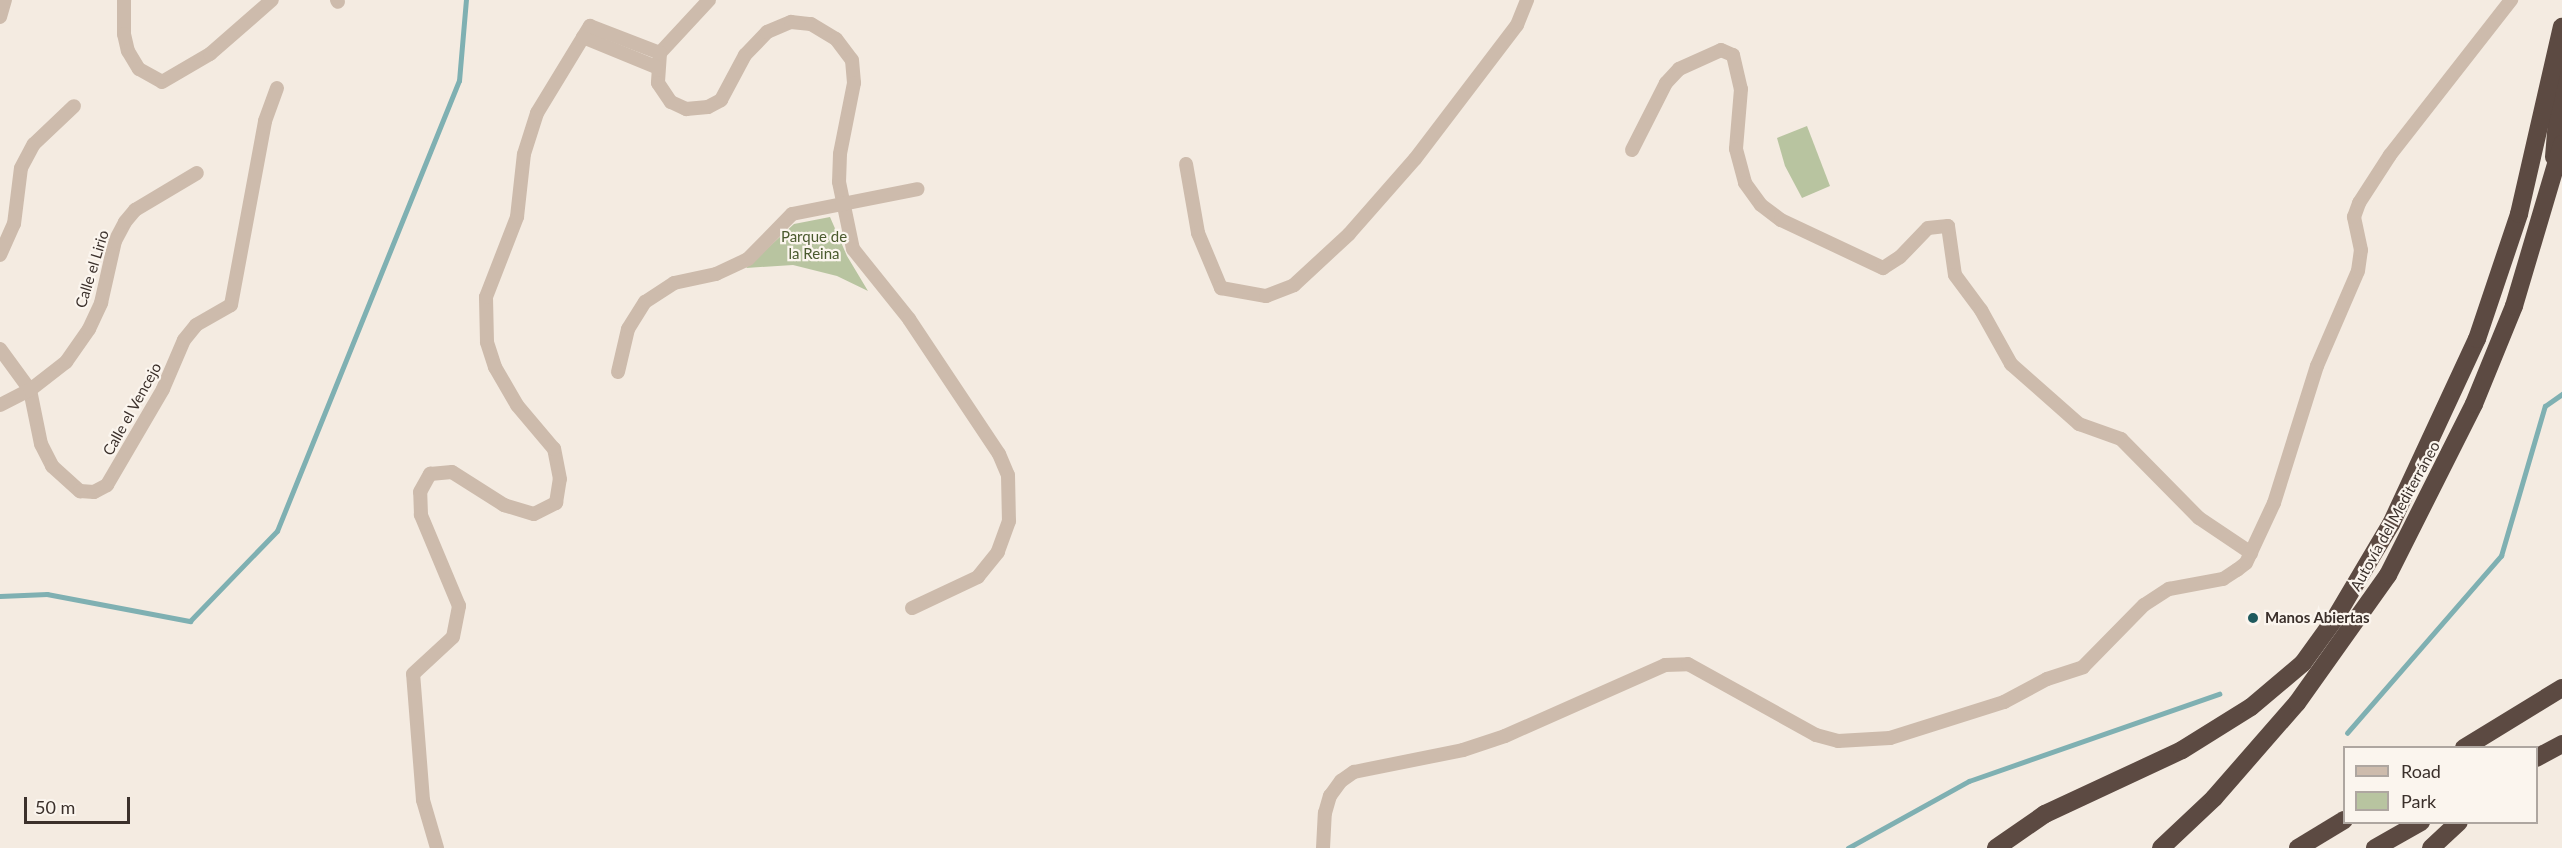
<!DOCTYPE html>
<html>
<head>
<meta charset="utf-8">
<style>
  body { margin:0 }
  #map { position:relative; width:2562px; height:848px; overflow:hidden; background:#f4ebe1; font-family:Lato,sans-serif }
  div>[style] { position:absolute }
  .green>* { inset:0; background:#b8c4a0 }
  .stream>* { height:4.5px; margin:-2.25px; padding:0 2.25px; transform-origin:2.25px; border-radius:2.25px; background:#7fb0b2 }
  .minor>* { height:14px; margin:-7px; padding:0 7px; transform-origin:7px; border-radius:7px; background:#cdbbac }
  .motorway>* { height:18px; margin:-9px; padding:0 9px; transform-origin:9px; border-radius:9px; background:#5c4a42 }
  .dots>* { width:16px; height:16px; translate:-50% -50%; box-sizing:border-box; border:3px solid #fbf5ee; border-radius:50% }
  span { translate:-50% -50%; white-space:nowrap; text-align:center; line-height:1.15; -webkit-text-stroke:4.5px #fbf5ee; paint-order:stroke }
  .park-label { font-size:15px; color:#4a5a2e }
  .street-label { font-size:15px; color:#3b302b }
  .poi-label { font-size:15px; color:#3b302b; font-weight:700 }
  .left { translate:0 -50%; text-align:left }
  .legend { position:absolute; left:2343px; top:746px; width:195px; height:78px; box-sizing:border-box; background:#fbf5ee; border:2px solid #aea6a0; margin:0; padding:8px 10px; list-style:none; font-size:18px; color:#3b302b }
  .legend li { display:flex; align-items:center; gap:12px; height:30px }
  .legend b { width:30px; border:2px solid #aea6a0 }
  .scale { position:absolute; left:24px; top:797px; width:106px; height:27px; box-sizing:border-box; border:3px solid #3b302b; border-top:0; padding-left:8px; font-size:18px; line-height:21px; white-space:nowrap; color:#3b302b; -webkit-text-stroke:4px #fbf5ee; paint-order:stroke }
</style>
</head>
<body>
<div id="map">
  <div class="green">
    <div style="clip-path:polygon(1807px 126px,1830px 186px,1802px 198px,1785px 166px,1777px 138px)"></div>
    <div style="clip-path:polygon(830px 217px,847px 256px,868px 291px,837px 276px,793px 265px,746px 268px,794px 224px)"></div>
  </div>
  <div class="stream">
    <div style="left:0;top:596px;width:47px;rotate:-2.4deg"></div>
    <div style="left:47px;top:594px;width:146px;rotate:10.7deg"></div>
    <div style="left:190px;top:621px;width:125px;rotate:-46deg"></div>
    <div style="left:277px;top:531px;width:485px;rotate:-68deg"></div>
    <div style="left:459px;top:81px;width:81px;rotate:-85.1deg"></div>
    <div style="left:2347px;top:733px;width:235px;rotate:-49deg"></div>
    <div style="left:2501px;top:556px;width:156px;rotate:-73.7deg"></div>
    <div style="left:2545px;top:406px;width:21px;rotate:-35deg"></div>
    <div style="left:1848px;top:848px;width:138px;rotate:-29deg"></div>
    <div style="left:1969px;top:781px;width:265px;rotate:-19.2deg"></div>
  </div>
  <div class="minor">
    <div style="left:124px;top:0;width:34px;rotate:90deg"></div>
    <div style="left:124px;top:34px;width:17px;rotate:77deg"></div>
    <div style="left:128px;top:51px;width:21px;rotate:59deg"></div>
    <div style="left:139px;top:69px;width:26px;rotate:29deg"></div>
    <div style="left:162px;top:82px;width:56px;rotate:-30.3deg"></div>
    <div style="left:210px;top:54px;width:82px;rotate:-41.1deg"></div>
    <div style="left:337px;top:0;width:2px;rotate:63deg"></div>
    <div style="left:709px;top:0;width:72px;rotate:132.8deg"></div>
    <div style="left:660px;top:53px;width:30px;rotate:94deg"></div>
    <div style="left:658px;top:83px;width:23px;rotate:56deg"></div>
    <div style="left:671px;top:102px;width:17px;rotate:25deg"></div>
    <div style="left:686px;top:109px;width:22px;rotate:-5deg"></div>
    <div style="left:708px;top:107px;width:15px;rotate:-28deg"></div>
    <div style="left:721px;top:100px;width:51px;rotate:-61.9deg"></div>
    <div style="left:745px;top:55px;width:32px;rotate:-46deg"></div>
    <div style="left:767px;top:32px;width:26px;rotate:-23deg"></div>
    <div style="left:791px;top:22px;width:20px;rotate:6deg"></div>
    <div style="left:811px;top:24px;width:29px;rotate:31deg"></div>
    <div style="left:836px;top:39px;width:26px;rotate:53deg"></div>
    <div style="left:852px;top:60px;width:23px;rotate:85deg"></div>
    <div style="left:854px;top:83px;width:72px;rotate:101.2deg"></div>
    <div style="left:840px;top:154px;width:28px;rotate:92deg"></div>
    <div style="left:839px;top:182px;width:68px;rotate:78.2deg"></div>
    <div style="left:853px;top:249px;width:90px;rotate:51.3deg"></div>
    <div style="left:909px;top:319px;width:162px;rotate:56.3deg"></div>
    <div style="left:999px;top:454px;width:23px;rotate:67deg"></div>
    <div style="left:1008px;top:475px;width:46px;rotate:88.8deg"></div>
    <div style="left:1009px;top:521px;width:33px;rotate:110deg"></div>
    <div style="left:998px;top:552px;width:32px;rotate:129deg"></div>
    <div style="left:978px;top:577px;width:73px;rotate:154.8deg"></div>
    <div style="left:0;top:17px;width:18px;rotate:-74deg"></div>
    <div style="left:583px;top:37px;width:79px;rotate:22.3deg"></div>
    <div style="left:1632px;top:150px;width:75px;rotate:-63.1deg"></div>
    <div style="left:1666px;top:83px;width:19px;rotate:-47deg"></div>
    <div style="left:1679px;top:69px;width:46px;rotate:-24.3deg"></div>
    <div style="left:1721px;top:50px;width:13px;rotate:23deg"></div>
    <div style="left:1733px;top:55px;width:35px;rotate:77deg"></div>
    <div style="left:1741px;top:89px;width:60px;rotate:94.8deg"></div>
    <div style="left:1736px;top:149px;width:35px;rotate:75deg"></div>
    <div style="left:1745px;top:183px;width:27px;rotate:54deg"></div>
    <div style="left:1761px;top:205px;width:25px;rotate:37deg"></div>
    <div style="left:1781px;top:220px;width:113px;rotate:25.2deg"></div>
    <div style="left:1883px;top:268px;width:20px;rotate:-33deg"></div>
    <div style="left:1900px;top:257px;width:40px;rotate:-46deg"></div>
    <div style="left:1928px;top:228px;width:20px;rotate:-6deg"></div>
    <div style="left:1948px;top:226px;width:49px;rotate:81.9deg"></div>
    <div style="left:1955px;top:275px;width:44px;rotate:53.4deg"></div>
    <div style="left:1981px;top:310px;width:62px;rotate:60.9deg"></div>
    <div style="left:2011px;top:364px;width:91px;rotate:41.4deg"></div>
    <div style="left:2079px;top:424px;width:45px;rotate:19.7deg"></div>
    <div style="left:2121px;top:439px;width:111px;rotate:45.4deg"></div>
    <div style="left:2199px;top:518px;width:63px;rotate:33.9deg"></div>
    <div style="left:1186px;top:164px;width:70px;rotate:80.1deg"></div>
    <div style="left:1198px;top:233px;width:60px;rotate:67.3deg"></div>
    <div style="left:1221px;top:288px;width:46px;rotate:10.1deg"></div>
    <div style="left:1266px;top:296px;width:30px;rotate:-21deg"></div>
    <div style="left:1294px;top:285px;width:75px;rotate:-42.8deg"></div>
    <div style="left:1349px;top:234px;width:100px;rotate:-48.7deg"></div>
    <div style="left:1415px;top:159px;width:168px;rotate:-52.7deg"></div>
    <div style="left:1517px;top:25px;width:27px;rotate:-68deg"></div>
    <div style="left:0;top:255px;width:34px;rotate:-66deg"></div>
    <div style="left:14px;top:224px;width:56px;rotate:-82.9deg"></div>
    <div style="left:21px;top:168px;width:27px;rotate:-62deg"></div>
    <div style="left:34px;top:144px;width:55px;rotate:-43.5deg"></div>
    <div style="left:0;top:349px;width:51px;rotate:53.8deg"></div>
    <div style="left:30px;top:390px;width:55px;rotate:78.5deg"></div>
    <div style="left:41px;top:444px;width:25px;rotate:63deg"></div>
    <div style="left:52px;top:466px;width:38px;rotate:42deg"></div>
    <div style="left:80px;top:491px;width:14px;rotate:4deg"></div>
    <div style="left:94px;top:492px;width:15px;rotate:-28deg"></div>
    <div style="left:107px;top:485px;width:111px;rotate:-59.7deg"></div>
    <div style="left:163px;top:389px;width:53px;rotate:-66.8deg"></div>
    <div style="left:184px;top:340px;width:19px;rotate:-51deg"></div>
    <div style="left:196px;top:325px;width:40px;rotate:-29.7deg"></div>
    <div style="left:231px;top:305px;width:187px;rotate:-79.5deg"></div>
    <div style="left:265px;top:121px;width:35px;rotate:-70deg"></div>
    <div style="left:618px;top:372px;width:44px;rotate:-76.9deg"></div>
    <div style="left:628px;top:329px;width:32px;rotate:-58deg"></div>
    <div style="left:645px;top:302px;width:35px;rotate:-33deg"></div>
    <div style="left:674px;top:283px;width:43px;rotate:-12.1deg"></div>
    <div style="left:716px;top:274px;width:35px;rotate:-25deg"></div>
    <div style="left:748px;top:259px;width:63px;rotate:-45.6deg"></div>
    <div style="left:792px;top:214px;width:128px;rotate:-11.2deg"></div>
    <div style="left:0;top:405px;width:34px;rotate:-27deg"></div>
    <div style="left:30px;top:390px;width:46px;rotate:-37.9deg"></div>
    <div style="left:66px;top:362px;width:40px;rotate:-55.1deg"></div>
    <div style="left:89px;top:329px;width:29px;rotate:-65deg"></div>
    <div style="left:101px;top:303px;width:64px;rotate:-77.3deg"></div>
    <div style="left:115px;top:241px;width:21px;rotate:-62deg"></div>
    <div style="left:125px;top:222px;width:16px;rotate:-50deg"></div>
    <div style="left:135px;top:210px;width:72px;rotate:-30.8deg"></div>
    <div style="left:437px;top:848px;width:50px;rotate:-106.3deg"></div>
    <div style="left:423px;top:800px;width:126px;rotate:-94.5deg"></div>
    <div style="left:413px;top:674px;width:54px;rotate:-42.8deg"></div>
    <div style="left:453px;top:637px;width:32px;rotate:-79deg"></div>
    <div style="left:459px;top:606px;width:99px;rotate:-112.7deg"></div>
    <div style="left:421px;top:515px;width:23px;rotate:-92deg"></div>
    <div style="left:420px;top:492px;width:21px;rotate:-61deg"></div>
    <div style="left:430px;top:474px;width:22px;rotate:-5deg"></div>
    <div style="left:452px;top:472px;width:62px;rotate:32.4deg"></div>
    <div style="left:504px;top:505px;width:31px;rotate:17deg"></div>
    <div style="left:534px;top:514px;width:25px;rotate:-27deg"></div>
    <div style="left:556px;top:503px;width:24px;rotate:-81deg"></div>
    <div style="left:560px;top:479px;width:31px;rotate:-101deg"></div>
    <div style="left:554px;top:449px;width:57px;rotate:-130.1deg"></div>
    <div style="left:517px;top:405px;width:44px;rotate:-120.1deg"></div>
    <div style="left:495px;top:367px;width:26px;rotate:-108deg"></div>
    <div style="left:487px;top:342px;width:45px;rotate:-91.3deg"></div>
    <div style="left:486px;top:297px;width:86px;rotate:-68.8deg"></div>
    <div style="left:517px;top:217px;width:63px;rotate:-83.7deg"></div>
    <div style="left:524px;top:154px;width:43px;rotate:-72.4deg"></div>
    <div style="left:537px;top:113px;width:102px;rotate:-58.7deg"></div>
    <div style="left:590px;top:26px;width:75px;rotate:21.1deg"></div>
    <div style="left:1323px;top:848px;width:35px;rotate:-87deg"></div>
    <div style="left:1325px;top:813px;width:18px;rotate:-74deg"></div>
    <div style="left:1330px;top:796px;width:19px;rotate:-54deg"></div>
    <div style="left:1341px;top:781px;width:16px;rotate:-35deg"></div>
    <div style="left:1354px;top:772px;width:111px;rotate:-11.4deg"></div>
    <div style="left:1463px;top:750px;width:44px;rotate:-18.4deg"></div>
    <div style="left:1505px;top:736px;width:175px;rotate:-23.9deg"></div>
    <div style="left:1665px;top:665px;width:23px;rotate:-2deg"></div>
    <div style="left:1688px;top:664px;width:146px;rotate:29deg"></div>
    <div style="left:1816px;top:735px;width:23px;rotate:15deg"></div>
    <div style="left:1838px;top:741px;width:52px;rotate:-3.3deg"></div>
    <div style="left:1890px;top:738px;width:120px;rotate:-17.5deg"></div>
    <div style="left:2004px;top:702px;width:49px;rotate:-28.1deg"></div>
    <div style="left:2047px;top:679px;width:38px;rotate:-18deg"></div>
    <div style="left:2083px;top:667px;width:87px;rotate:-45.5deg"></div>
    <div style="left:2144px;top:605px;width:30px;rotate:-33deg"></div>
    <div style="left:2169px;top:589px;width:55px;rotate:-10.5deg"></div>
    <div style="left:2223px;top:579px;width:17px;rotate:-33deg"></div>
    <div style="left:2237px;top:570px;width:11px;rotate:-38deg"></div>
    <div style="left:2246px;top:563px;width:66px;rotate:-65deg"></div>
    <div style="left:2274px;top:503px;width:144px;rotate:-72.6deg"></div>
    <div style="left:2317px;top:366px;width:103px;rotate:-66.7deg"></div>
    <div style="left:2358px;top:271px;width:21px;rotate:-82deg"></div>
    <div style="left:2361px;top:250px;width:34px;rotate:-102deg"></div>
    <div style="left:2354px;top:217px;width:15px;rotate:-70deg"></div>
    <div style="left:2359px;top:203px;width:57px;rotate:-57.1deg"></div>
    <div style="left:2390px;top:155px;width:197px;rotate:-52deg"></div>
  </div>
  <div class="motorway">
    <div style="left:2554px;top:157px;width:86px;rotate:-85.3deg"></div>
    <div style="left:2464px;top:748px;width:115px;rotate:-31.5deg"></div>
    <div style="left:2536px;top:758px;width:30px;rotate:-28deg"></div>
    <div style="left:1996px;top:848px;width:60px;rotate:-34.8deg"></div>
    <div style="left:2045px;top:814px;width:151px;rotate:-25deg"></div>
    <div style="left:2182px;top:750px;width:81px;rotate:-31.9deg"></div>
    <div style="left:2251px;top:707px;width:68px;rotate:-40.2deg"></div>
    <div style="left:2303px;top:663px;width:53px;rotate:-54.2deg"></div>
    <div style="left:2334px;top:620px;width:112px;rotate:-59.3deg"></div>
    <div style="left:2391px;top:524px;width:204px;rotate:-65.1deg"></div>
    <div style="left:2477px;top:339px;width:132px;rotate:-71.4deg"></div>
    <div style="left:2519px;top:214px;width:192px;rotate:-77.1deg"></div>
    <div style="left:2161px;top:848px;width:73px;rotate:-43.3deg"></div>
    <div style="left:2214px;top:798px;width:126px;rotate:-48.9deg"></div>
    <div style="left:2297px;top:703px;width:157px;rotate:-54.6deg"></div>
    <div style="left:2388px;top:575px;width:191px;rotate:-63.3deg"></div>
    <div style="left:2474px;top:404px;width:106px;rotate:-67.8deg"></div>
    <div style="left:2514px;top:306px;width:169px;rotate:-73.5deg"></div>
    <div style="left:2298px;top:848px;width:54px;rotate:-31.3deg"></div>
    <div style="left:2375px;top:848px;width:53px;rotate:-29.5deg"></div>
    <div style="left:2431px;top:848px;width:38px;rotate:-43deg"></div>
  </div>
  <div class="dots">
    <div style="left:2253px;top:618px;background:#1f5a5e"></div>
  </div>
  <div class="park-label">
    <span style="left:814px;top:245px">Parque de<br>la Reina</span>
  </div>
  <div class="street-label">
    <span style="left:92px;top:269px;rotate:-73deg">Calle el Lirio</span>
    <span style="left:132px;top:409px;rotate:-61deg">Calle el Vencejo</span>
    <span style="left:2395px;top:516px;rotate:-61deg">Autovía del Mediterráneo</span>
  </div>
  <div class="poi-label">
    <span class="left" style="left:2265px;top:618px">Manos Abiertas</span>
  </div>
  <ul class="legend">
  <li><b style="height:8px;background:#cdbbac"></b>Road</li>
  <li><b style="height:16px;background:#b8c4a0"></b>Park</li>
  </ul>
  <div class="scale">50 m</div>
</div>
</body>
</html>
